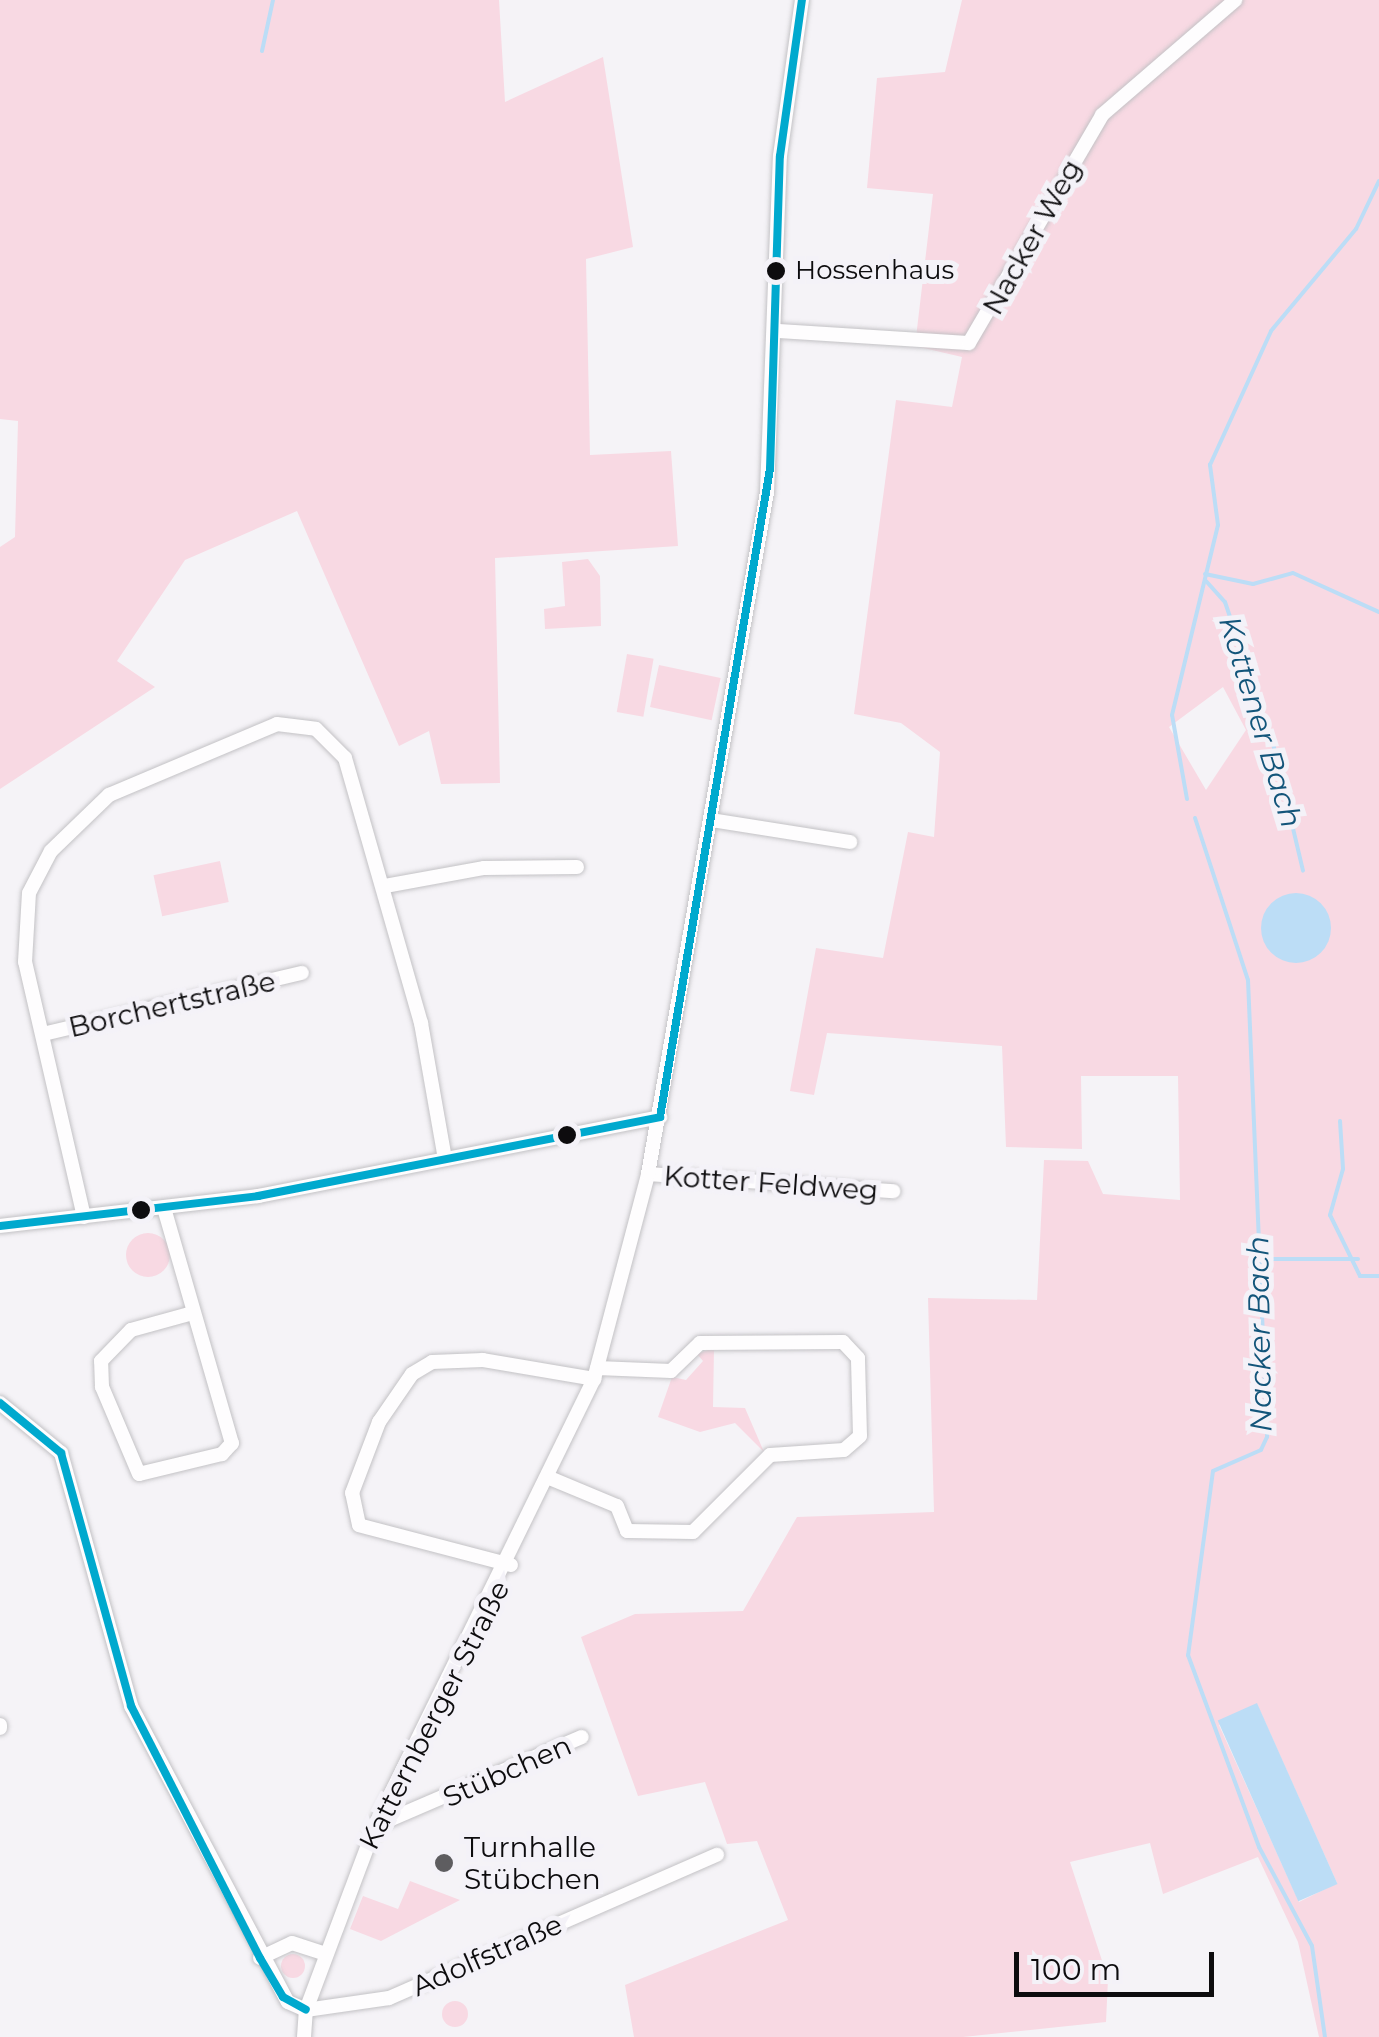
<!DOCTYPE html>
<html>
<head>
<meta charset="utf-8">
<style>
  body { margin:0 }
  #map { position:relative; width:1379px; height:2037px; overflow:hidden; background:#f5f3f7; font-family:Montserrat,sans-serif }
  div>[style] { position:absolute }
  .green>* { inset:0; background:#f8d9e3; transform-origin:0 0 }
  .round { border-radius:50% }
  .water>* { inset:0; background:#bcddf6; transform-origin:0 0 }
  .stream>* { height:4px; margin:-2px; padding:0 2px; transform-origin:2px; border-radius:2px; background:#bcddf6 }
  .roads { filter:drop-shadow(0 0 2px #c3c2c5) drop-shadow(0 0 2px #c3c2c5) }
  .minor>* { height:14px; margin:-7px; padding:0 7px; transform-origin:7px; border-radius:7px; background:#fefdfe }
  .bus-1>* { height:8px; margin:-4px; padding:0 4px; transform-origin:4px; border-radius:4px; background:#00a9ce }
  .dots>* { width:28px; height:28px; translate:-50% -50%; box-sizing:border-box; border:5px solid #f4f2f8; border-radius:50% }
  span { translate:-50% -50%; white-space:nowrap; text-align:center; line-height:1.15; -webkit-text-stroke:10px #f4f2f8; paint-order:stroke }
  .bus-label { font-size:26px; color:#0d0c0e }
  .left { translate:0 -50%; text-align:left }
  .street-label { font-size:28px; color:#0d0c0e }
  .poi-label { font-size:28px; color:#0d0c0e }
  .water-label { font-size:30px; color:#13557a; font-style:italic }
  .scale { position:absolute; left:1014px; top:1952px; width:200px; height:45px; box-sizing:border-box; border:5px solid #0d0c0e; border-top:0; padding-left:12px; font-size:30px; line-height:35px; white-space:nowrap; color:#0d0c0e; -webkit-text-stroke:8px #f4f2f8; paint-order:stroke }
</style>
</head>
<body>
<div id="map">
  <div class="green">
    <div style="clip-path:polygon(0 0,499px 0,505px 102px,603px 57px,633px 247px,586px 259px,590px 455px,671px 451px,678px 546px,495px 558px,500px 783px,441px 784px,429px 731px,399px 746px,297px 511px,185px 560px,117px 661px,155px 687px,0 789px,0 547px,15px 537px,18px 421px,0 419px)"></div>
    <div style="clip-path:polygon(evenodd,962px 0,1379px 0,1379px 2037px,1319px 2037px,1298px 1942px,1258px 1857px,1163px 1894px,1150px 1843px,1070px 1862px,1108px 1979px,1106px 2022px,963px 2037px,634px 2037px,625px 1985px,788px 1920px,757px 1841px,727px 1844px,705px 1782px,638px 1796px,581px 1637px,635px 1614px,743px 1611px,797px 1517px,934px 1512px,928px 1298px,1037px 1300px,1044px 1160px,1088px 1161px,1103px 1194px,1180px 1200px,1178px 1076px,1081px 1076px,1082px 1149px,1006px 1147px,1002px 1046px,827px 1033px,814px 1095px,790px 1091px,816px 948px,883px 958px,908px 832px,934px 837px,940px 752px,901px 723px,854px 714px,896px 400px,952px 407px,962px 357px,915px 346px,933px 194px,867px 188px,877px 78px,945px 72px,962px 0,1223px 687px,1246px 730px,1206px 790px,1169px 727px,1223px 687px,962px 0,1257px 1704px,1337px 1883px,1299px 1902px,1219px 1725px,1257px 1704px)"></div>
    <div style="clip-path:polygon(588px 559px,600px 576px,601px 626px,545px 629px,544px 609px,565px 606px,562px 562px)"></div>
    <div style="left:627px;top:654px;width:27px;height:59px;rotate:10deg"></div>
    <div style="left:659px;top:665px;width:63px;height:43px;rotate:12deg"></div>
    <div style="left:220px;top:861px;width:42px;height:68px;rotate:78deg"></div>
    <div class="round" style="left:126px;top:1233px;width:44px;height:44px"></div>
    <div style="clip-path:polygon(714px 1348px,713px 1407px,745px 1408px,764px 1452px,735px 1423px,700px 1432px,658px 1417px,672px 1377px,686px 1380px,703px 1361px,697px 1354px)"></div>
    <div style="clip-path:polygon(410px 1881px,460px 1900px,381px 1941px,350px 1929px,363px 1896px,398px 1909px)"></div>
    <div class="round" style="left:281px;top:1954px;width:24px;height:24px"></div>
    <div class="round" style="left:442px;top:2001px;width:26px;height:26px"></div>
  </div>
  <div class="water">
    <div class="round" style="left:1261px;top:893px;width:70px;height:70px"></div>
    <div style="left:1257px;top:1703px;width:198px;height:43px;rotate:66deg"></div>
  </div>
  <div class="stream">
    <div style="left:262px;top:51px;width:52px;rotate:-77.8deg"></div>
    <div style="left:1205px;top:574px;width:49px;rotate:11.8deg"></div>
    <div style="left:1253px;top:584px;width:41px;rotate:-15.4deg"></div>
    <div style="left:1293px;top:573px;width:94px;rotate:24.4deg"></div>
    <div style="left:1206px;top:581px;width:28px;rotate:48deg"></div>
    <div style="left:1225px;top:602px;width:154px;rotate:71.4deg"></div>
    <div style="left:1274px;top:748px;width:126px;rotate:76.7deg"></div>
    <div style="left:1187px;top:799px;width:85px;rotate:-100.1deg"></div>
    <div style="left:1172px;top:715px;width:195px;rotate:-76.4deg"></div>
    <div style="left:1218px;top:525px;width:61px;rotate:-97.6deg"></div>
    <div style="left:1210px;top:465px;width:147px;rotate:-65.5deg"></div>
    <div style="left:1271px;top:331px;width:133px;rotate:-50.2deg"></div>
    <div style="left:1356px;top:229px;width:53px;rotate:-64.4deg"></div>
    <div style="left:1195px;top:818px;width:170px;rotate:71.9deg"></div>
    <div style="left:1248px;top:980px;width:457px;rotate:87.6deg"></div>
    <div style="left:1267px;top:1437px;width:14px;rotate:115deg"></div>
    <div style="left:1261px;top:1450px;width:52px;rotate:156.4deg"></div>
    <div style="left:1213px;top:1471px;width:186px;rotate:97.7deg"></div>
    <div style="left:1188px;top:1655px;width:205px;rotate:69.7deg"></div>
    <div style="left:1259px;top:1847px;width:112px;rotate:61.8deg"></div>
    <div style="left:1312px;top:1946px;width:92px;rotate:81.9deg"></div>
    <div style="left:1340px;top:1121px;width:48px;rotate:86.4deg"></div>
    <div style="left:1343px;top:1169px;width:48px;rotate:105.8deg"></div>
    <div style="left:1330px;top:1215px;width:68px;rotate:63.8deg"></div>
    <div style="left:1360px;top:1276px;width:19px"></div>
    <div style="left:1258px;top:1259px;width:100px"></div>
  </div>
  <div class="roads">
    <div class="minor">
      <div style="left:778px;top:331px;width:191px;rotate:3.6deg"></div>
      <div style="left:969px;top:343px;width:264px;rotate:-59.7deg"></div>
      <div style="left:1102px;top:115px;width:176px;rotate:-40.8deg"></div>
      <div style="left:711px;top:820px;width:141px;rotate:9deg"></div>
      <div style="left:385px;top:886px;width:101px;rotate:-10.3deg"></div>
      <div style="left:484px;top:868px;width:93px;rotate:-0.6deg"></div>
      <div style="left:43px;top:1034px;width:266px;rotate:-13.3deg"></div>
      <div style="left:648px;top:1174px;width:246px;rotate:4deg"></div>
      <div style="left:164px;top:1208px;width:245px;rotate:73.9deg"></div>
      <div style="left:232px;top:1443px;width:15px;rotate:132deg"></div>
      <div style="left:222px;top:1454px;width:85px;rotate:166.5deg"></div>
      <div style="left:139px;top:1474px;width:95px;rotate:-113deg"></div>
      <div style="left:102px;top:1387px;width:26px;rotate:-92deg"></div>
      <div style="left:101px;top:1361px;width:43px;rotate:-45.9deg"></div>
      <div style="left:131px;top:1330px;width:64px;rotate:-15.3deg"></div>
      <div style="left:84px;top:1217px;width:262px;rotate:-103deg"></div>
      <div style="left:25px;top:962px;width:69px;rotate:-86.7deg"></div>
      <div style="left:29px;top:893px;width:47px;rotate:-62.4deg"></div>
      <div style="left:51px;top:851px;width:81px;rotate:-44deg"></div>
      <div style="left:109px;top:795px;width:182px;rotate:-22.9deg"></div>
      <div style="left:277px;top:724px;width:39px;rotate:7deg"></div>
      <div style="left:316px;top:729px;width:41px;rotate:45deg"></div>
      <div style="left:345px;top:758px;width:276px;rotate:74deg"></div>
      <div style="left:421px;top:1023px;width:138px;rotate:80deg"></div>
      <div style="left:0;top:1226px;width:260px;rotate:-6.6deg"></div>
      <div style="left:258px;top:1196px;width:410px;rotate:-11.1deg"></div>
      <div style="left:0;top:1403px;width:79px;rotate:39.3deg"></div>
      <div style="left:61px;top:1453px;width:263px;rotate:74.5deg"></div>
      <div style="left:131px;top:1706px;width:335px;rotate:62.1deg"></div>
      <div style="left:288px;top:2002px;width:20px;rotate:24deg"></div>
      <div style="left:306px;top:2010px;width:84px;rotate:-8.2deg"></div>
      <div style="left:389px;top:1998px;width:358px;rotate:-23.6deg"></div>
      <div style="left:552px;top:1479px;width:70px;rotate:22.6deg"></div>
      <div style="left:617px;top:1506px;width:27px;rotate:68deg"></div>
      <div style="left:627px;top:1531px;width:66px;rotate:0.9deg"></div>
      <div style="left:693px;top:1532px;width:109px;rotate:-45deg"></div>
      <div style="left:770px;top:1455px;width:74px;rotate:-3.9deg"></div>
      <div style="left:844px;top:1450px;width:21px;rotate:-41deg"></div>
      <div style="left:860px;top:1436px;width:78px;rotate:-91.5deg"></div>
      <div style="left:858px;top:1358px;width:22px;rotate:-133deg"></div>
      <div style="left:843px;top:1342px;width:143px;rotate:179.6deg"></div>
      <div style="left:700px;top:1343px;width:40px;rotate:136deg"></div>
      <div style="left:671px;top:1371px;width:74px;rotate:-177.7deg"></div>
      <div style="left:511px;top:1565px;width:157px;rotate:-165.3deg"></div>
      <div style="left:359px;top:1525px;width:33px;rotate:-102deg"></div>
      <div style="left:352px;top:1493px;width:76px;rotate:-69.2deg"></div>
      <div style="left:379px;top:1422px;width:58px;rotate:-55.5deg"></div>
      <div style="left:412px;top:1374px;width:23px;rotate:-31deg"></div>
      <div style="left:432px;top:1362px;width:51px;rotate:-2.2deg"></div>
      <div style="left:483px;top:1360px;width:113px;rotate:9.7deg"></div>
      <div style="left:0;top:1725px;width:3px;rotate:90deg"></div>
      <div style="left:375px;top:1826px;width:225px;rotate:-23.3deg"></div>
      <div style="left:260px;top:1958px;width:35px;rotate:-25deg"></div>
      <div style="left:292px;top:1943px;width:36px;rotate:18deg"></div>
      <div style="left:304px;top:2037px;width:27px;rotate:-86deg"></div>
      <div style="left:306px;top:2010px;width:197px;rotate:-69.4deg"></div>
      <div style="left:375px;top:1826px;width:498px;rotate:-63.9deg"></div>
      <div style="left:594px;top:1379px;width:212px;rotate:-75.2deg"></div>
      <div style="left:648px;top:1174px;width:692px;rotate:-80.1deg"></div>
      <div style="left:767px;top:492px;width:336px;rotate:-87.8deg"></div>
      <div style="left:780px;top:156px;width:158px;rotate:-82deg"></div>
    </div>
  </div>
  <div class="bus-1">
    <div style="left:660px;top:1117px;width:657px;rotate:-80.37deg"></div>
    <div style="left:770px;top:469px;width:313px;rotate:-88.2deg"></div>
    <div style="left:780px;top:156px;width:158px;rotate:-82deg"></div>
    <div style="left:0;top:1226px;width:260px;rotate:-6.6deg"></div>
    <div style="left:258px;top:1196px;width:410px;rotate:-11.1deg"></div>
    <div style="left:0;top:1403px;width:79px;rotate:39.3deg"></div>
    <div style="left:61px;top:1453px;width:263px;rotate:74.5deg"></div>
    <div style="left:131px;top:1706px;width:283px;rotate:62.9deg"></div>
    <div style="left:260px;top:1958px;width:45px;rotate:59.5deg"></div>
    <div style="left:283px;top:1997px;width:26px;rotate:29deg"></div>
  </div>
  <div class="dots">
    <div style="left:776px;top:271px;background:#0d0c0e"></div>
    <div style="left:567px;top:1135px;background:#0d0c0e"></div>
    <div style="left:141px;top:1210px;background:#0d0c0e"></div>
    <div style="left:444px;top:1863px;background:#5e5d60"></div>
  </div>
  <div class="bus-label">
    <span class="left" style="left:795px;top:271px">Hossenhaus</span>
  </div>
  <div class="street-label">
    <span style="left:1032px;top:237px;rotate:-61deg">Nacker Weg</span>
    <span style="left:172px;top:1004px;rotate:-13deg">Borchertstraße</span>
    <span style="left:771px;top:1183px;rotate:4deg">Kotter Feldweg</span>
    <span style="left:434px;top:1715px;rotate:-63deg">Katternberger Straße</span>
    <span style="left:507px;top:1771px;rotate:-24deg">Stübchen</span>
    <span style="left:487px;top:1955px;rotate:-24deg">Adolfstraße</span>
  </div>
  <div class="poi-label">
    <span class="left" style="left:464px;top:1863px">Turnhalle<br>Stübchen</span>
  </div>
  <div class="water-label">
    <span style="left:1260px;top:722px;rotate:73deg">Kottener Bach</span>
    <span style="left:1260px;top:1334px;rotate:-91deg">Nacker Bach</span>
  </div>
  <div class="scale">100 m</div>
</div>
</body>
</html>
